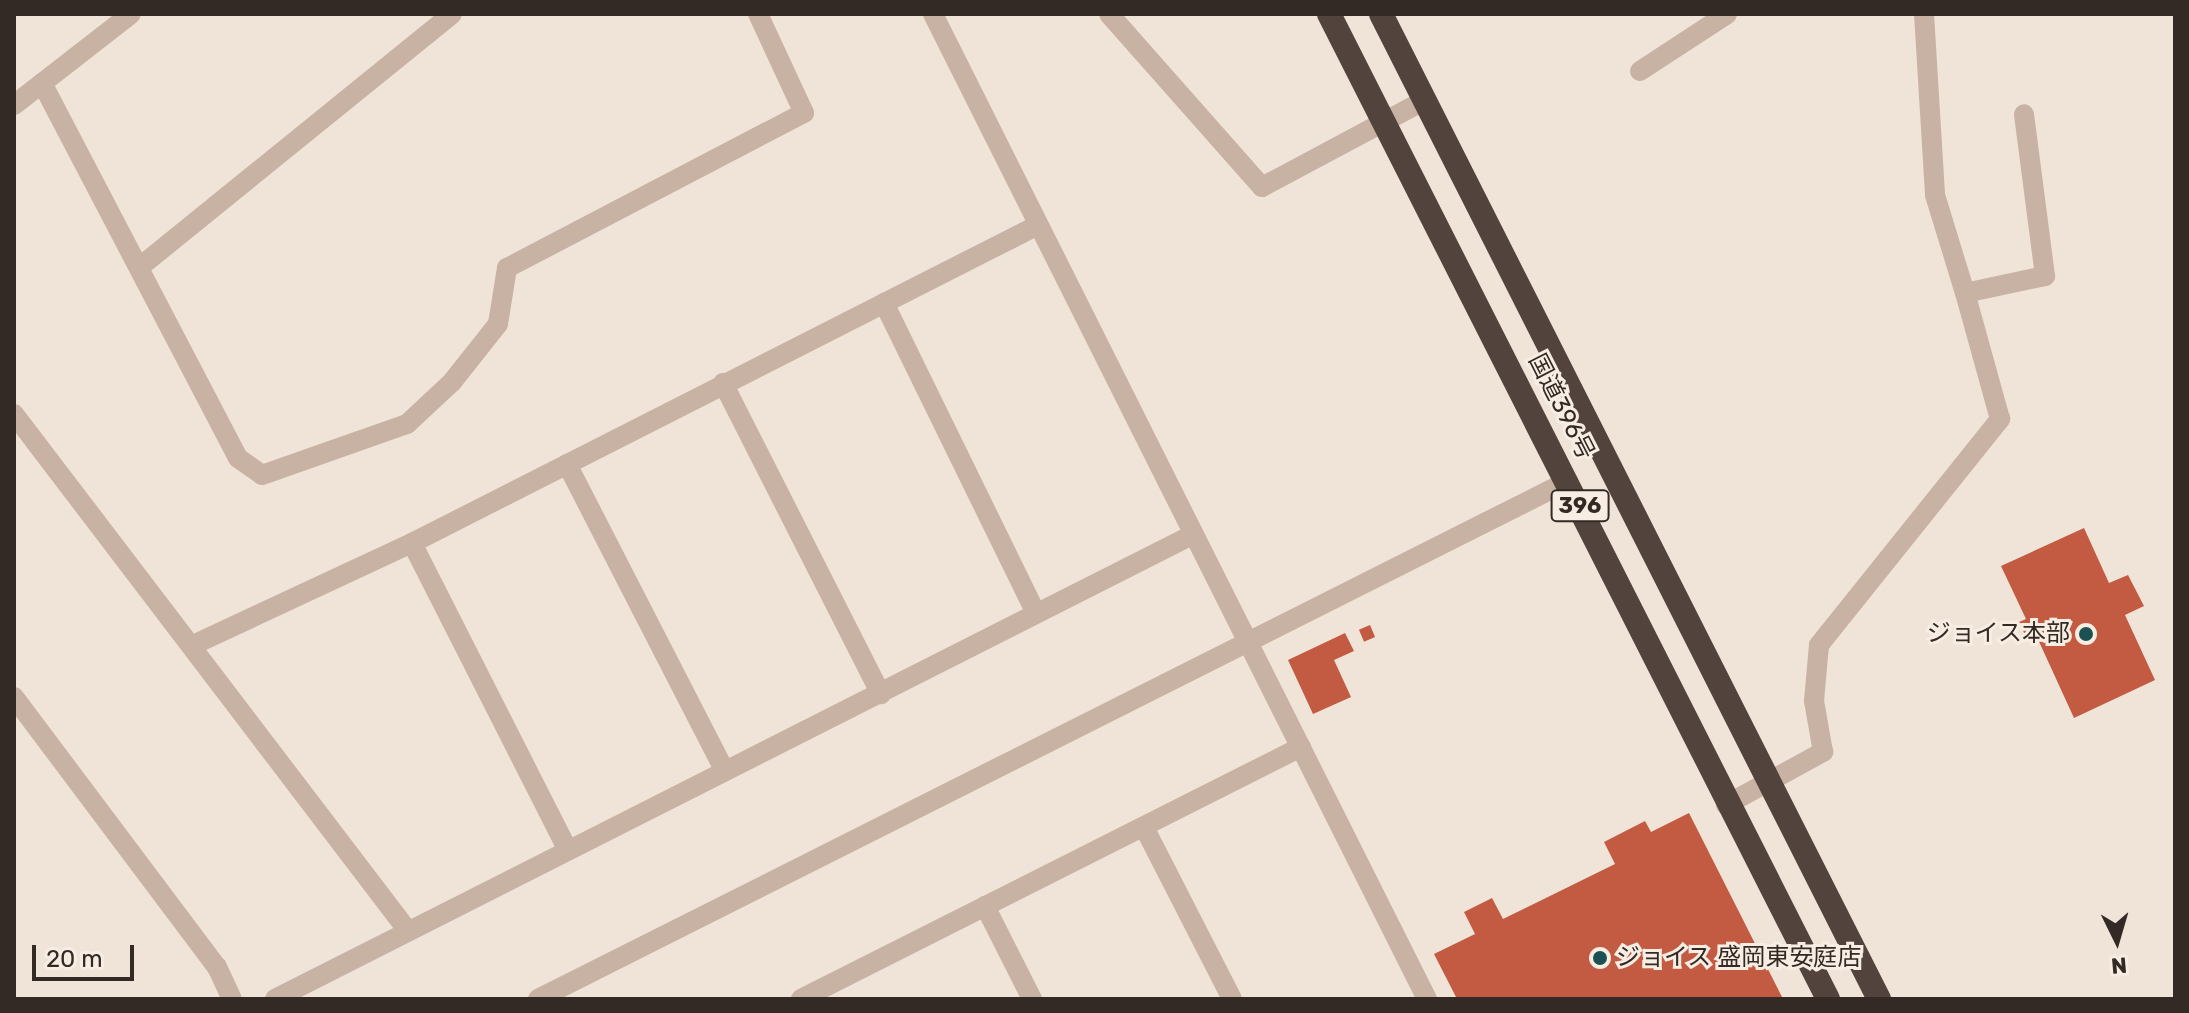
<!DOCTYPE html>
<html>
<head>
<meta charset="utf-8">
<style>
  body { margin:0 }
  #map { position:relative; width:2189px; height:1013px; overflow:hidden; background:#f0e3d7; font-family:Rubik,"Noto Sans JP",sans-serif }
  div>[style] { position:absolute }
  .building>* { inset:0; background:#c35b42; transform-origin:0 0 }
  .street>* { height:20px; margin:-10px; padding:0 10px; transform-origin:10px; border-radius:10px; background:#c7b2a4 }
  .highway>* { height:24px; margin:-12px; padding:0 12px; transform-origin:12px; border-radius:12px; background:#53433d }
  .dots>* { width:22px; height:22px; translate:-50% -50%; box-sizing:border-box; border:4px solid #f8ede3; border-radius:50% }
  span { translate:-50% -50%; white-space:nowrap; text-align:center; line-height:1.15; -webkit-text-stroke:6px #f8ede3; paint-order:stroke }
  .shield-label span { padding:2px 6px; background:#f8ede3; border:2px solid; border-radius:6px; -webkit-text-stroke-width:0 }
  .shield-label { font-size:22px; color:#332925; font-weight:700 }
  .street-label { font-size:24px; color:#332925 }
  .poi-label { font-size:24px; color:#332925 }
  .right { translate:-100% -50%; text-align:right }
  .left { translate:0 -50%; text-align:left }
  .frame { position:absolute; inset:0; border:16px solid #332925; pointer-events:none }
  .north { position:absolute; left:2077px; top:901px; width:80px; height:80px; -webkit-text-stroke:6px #f8ede3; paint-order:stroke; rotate:175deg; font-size:22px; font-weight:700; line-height:32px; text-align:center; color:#332925 }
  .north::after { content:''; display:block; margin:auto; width:28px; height:36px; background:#332925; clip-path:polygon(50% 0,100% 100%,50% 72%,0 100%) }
  .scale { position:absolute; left:32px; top:945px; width:102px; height:36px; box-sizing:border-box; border:4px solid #332925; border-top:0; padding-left:10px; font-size:24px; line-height:28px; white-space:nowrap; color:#332925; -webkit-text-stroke:6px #f8ede3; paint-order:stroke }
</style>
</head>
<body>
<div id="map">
  <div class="building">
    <div style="clip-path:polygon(2084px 528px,2109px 583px,2128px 575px,2144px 606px,2125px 615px,2155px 680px,2074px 718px,2036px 635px,2027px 639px,2019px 622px,2026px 619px,2001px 566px)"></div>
    <div style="left:1370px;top:625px;width:13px;height:12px;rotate:67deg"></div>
    <div style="clip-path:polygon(1345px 633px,1354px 651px,1334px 660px,1351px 697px,1313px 714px,1288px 660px)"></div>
    <div style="clip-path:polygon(1689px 813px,1783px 999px,1457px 999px,1434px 954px,1475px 934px,1464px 912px,1492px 898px,1503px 919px,1615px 864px,1604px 842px,1645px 821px,1651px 832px)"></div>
  </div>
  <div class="street">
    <div style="left:933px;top:14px;width:1102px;rotate:63.37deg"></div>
    <div style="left:1109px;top:14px;width:231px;rotate:48.5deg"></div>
    <div style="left:1262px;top:187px;width:185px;rotate:-28.1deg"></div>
    <div style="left:1924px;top:14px;width:181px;rotate:86.5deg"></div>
    <div style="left:1935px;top:195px;width:102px;rotate:73deg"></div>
    <div style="left:1965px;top:293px;width:82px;rotate:-12deg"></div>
    <div style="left:2045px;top:276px;width:163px;rotate:-97.4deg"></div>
    <div style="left:1640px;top:71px;width:104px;rotate:-33.2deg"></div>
    <div style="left:42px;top:83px;width:423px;rotate:62.4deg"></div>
    <div style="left:238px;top:458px;width:29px;rotate:35deg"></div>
    <div style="left:262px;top:475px;width:154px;rotate:-19.4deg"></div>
    <div style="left:407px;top:424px;width:62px;rotate:-43deg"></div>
    <div style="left:452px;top:382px;width:74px;rotate:-51.6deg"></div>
    <div style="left:498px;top:324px;width:57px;rotate:-80.9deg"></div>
    <div style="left:507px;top:268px;width:335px;rotate:-27.6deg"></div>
    <div style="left:804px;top:113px;width:109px;rotate:-114.9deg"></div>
    <div style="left:14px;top:105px;width:148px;rotate:-37.9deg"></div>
    <div style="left:141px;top:266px;width:400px;rotate:-39deg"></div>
    <div style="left:884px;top:303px;width:345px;rotate:63.9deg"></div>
    <div style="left:723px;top:383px;width:349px;rotate:63.1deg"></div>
    <div style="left:14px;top:414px;width:650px;rotate:52.69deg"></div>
    <div style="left:567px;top:464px;width:345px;rotate:62.8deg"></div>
    <div style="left:412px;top:543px;width:343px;rotate:63.1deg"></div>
    <div style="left:193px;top:645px;width:242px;rotate:-25deg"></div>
    <div style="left:412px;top:543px;width:702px;rotate:-26.93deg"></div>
    <div style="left:14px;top:697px;width:338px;rotate:53.1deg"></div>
    <div style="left:217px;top:967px;width:35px;rotate:65deg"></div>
    <div style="left:1726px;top:805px;width:111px;rotate:-28.7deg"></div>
    <div style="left:1823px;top:752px;width:52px;rotate:-100deg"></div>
    <div style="left:1814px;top:701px;width:56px;rotate:-84.9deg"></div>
    <div style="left:1819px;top:645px;width:290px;rotate:-51.3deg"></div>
    <div style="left:2000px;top:419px;width:131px;rotate:-105.5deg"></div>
    <div style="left:1144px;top:827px;width:193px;rotate:62.9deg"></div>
    <div style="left:985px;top:906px;width:104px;rotate:63.2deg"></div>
    <div style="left:275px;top:999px;width:1028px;rotate:-26.84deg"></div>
    <div style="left:538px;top:999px;width:1153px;rotate:-26.7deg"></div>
    <div style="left:801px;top:999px;width:560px;rotate:-26.75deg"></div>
  </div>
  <div class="highway">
    <div style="left:1329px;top:14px;width:1104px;rotate:63.13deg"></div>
    <div style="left:1381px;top:14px;width:1104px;rotate:63.18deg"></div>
  </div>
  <div class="dots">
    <div style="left:2086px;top:634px;background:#1c5153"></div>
    <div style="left:1600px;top:958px;background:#1c5153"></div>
  </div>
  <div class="shield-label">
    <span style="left:1580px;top:506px">396</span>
  </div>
  <div class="street-label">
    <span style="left:1561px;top:407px;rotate:63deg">国道396号</span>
  </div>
  <div class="poi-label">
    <span class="right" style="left:2070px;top:634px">ジョイス本部</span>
    <span class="left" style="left:1616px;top:958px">ジョイス 盛岡東安庭店</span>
  </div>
  <div class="frame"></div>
  <div class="north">N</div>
  <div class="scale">20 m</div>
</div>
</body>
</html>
